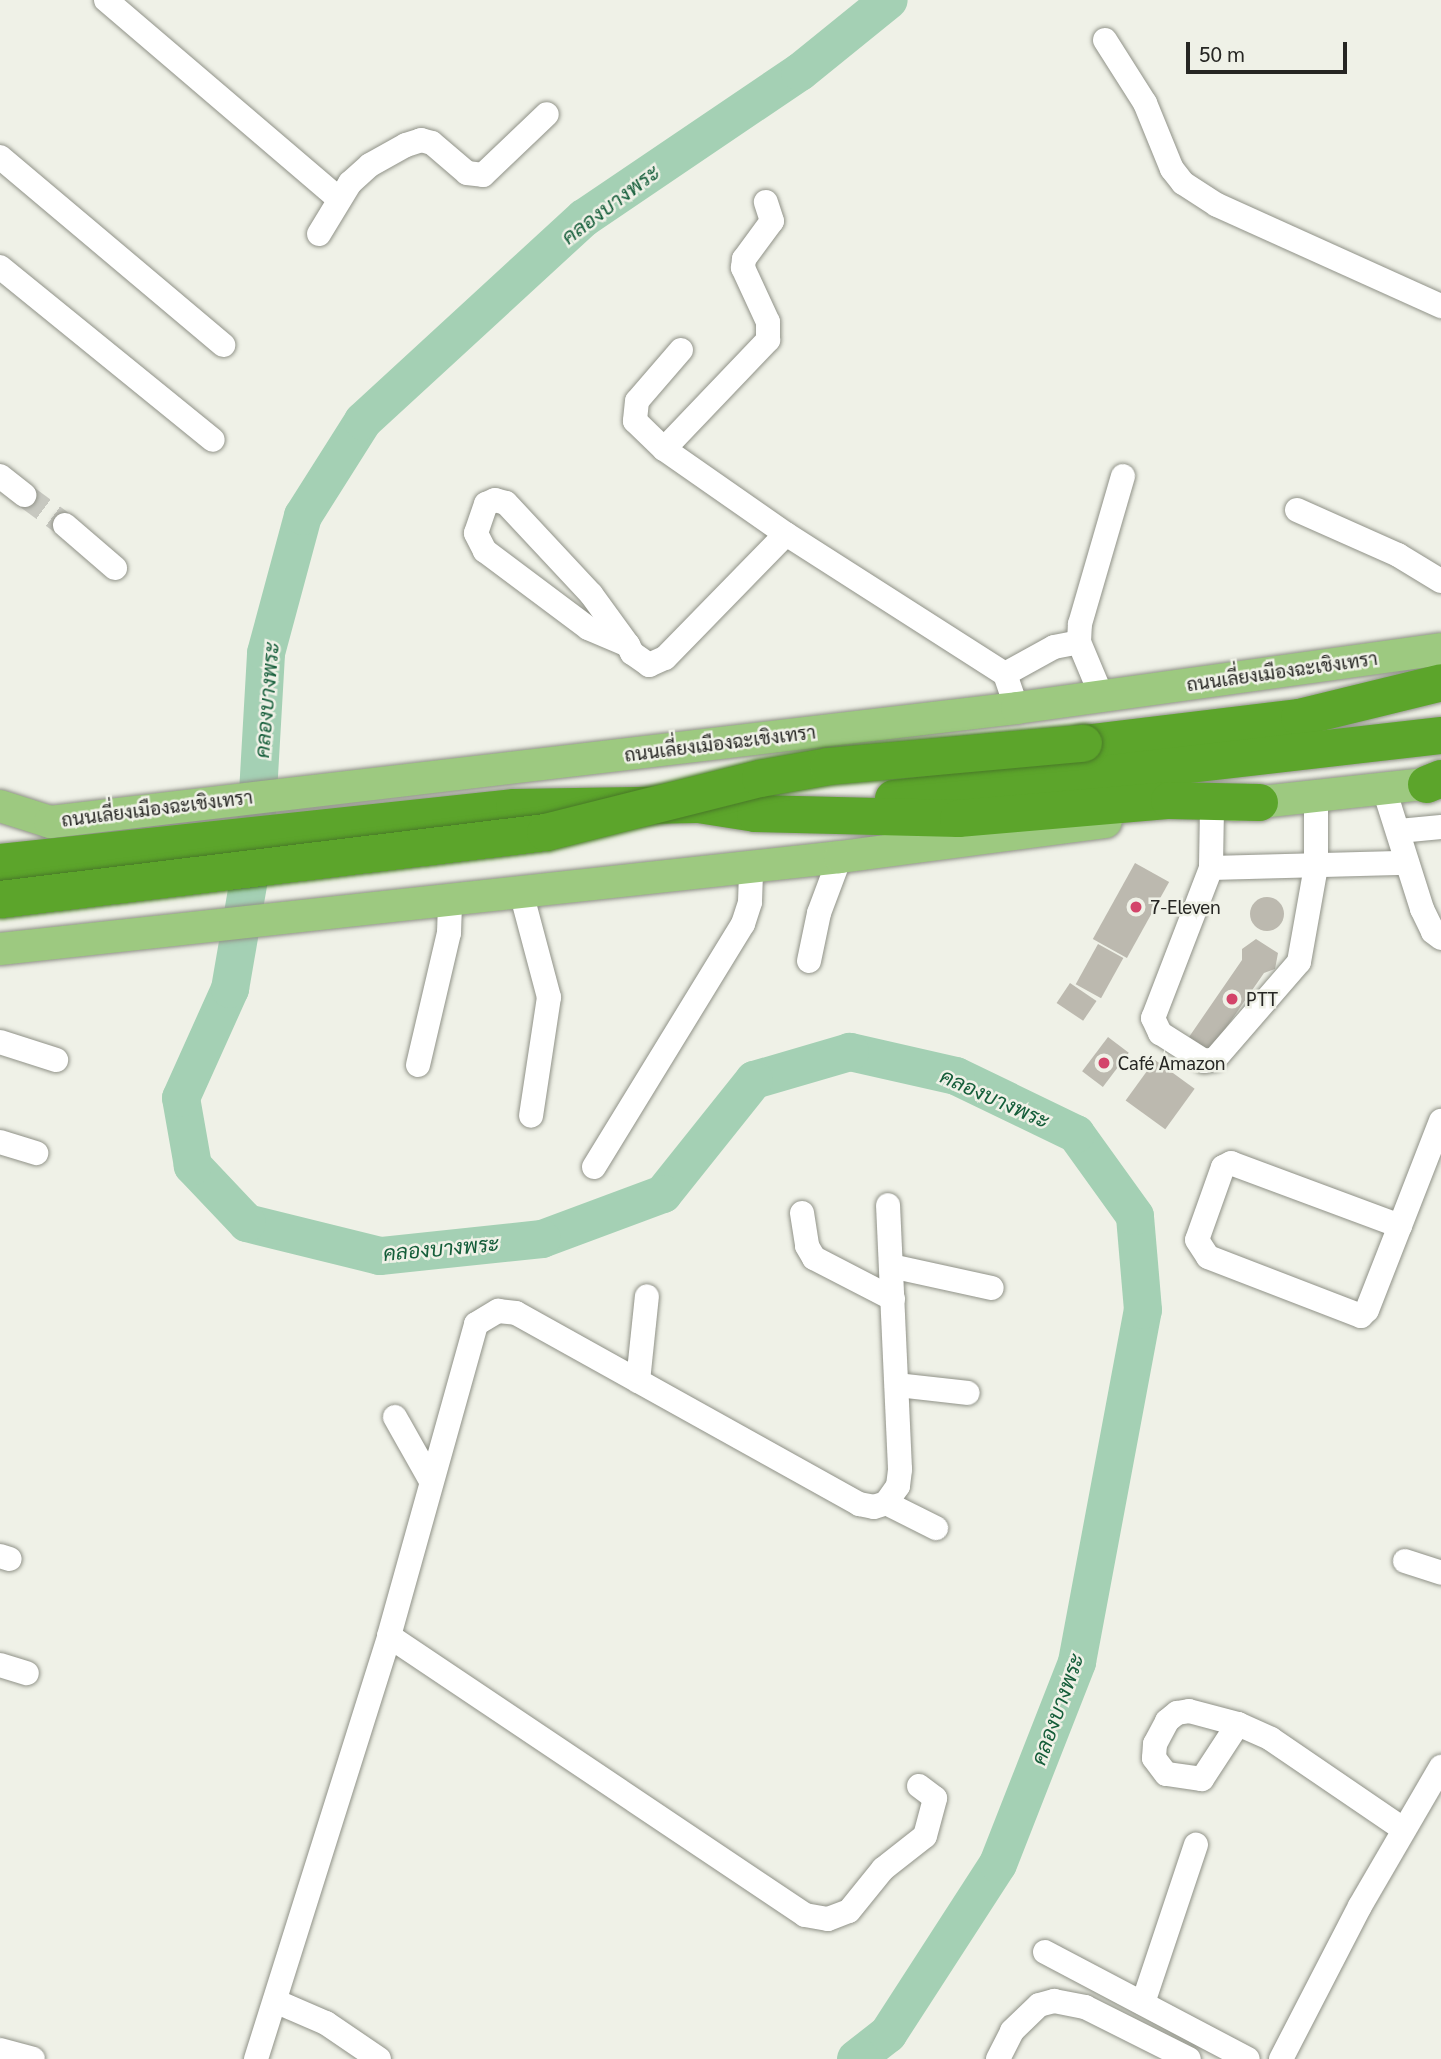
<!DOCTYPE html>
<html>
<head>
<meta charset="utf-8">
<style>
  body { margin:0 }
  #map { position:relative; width:1441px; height:2059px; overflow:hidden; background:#eff1e7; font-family:Georgia,Sarabun,serif }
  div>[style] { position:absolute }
  .river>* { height:38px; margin:-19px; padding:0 19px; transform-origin:19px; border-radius:19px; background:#a4d0b4 }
  .building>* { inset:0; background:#bcb9af; transform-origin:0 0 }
  .round { border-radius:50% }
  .minor-tunnel>* { height:24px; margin-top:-12px; transform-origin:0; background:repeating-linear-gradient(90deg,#c7c8c0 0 24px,transparent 0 36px) }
  .roads { filter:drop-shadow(0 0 2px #909288) drop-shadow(0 0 2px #909288) }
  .minor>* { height:24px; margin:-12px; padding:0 12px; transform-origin:12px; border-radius:12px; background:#fff }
  .major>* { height:32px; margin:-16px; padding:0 16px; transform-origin:16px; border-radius:16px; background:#9dc980 }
  .highway>* { height:37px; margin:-18.5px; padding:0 18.5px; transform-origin:18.5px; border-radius:18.5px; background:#5ca52b }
  .bridges { filter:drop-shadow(0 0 2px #497928) drop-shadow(0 0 2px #497928) }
  .highway-bridge>* { height:37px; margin:-18.5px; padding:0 18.5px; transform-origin:18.5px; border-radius:18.5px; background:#5ca52b }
  .dots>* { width:19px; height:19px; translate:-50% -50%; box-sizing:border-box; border:4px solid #eff1e7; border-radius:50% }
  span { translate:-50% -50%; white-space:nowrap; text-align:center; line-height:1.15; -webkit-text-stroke:5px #eff1e7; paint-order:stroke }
  .street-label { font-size:19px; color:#262623 }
  .poi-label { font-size:19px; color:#262623 }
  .left { translate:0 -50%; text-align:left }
  .water-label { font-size:21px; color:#145d39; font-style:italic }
  .scale { position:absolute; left:1186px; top:42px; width:161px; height:32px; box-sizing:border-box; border:4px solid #262623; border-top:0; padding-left:9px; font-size:21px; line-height:24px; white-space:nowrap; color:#262623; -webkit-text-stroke:5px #eff1e7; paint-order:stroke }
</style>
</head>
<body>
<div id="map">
  <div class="river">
    <div style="left:856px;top:2059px;width:41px;rotate:-38deg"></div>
    <div style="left:888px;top:2034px;width:202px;rotate:-57.1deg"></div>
    <div style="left:998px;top:1864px;width:217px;rotate:-68.6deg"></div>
    <div style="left:1077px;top:1662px;width:358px;rotate:-79.4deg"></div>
    <div style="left:1143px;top:1310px;width:94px;rotate:-94.9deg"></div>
    <div style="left:1135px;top:1216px;width:101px;rotate:-125.7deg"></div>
    <div style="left:1076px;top:1134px;width:133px;rotate:-154.2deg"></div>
    <div style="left:956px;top:1076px;width:109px;rotate:-167.2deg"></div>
    <div style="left:850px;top:1052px;width:100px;rotate:163.7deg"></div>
    <div style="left:754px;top:1080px;width:146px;rotate:128.6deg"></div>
    <div style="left:663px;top:1194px;width:129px;rotate:159.6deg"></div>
    <div style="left:542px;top:1239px;width:163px;rotate:174deg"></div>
    <div style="left:380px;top:1256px;width:137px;rotate:-166.1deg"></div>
    <div style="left:247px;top:1223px;width:79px;rotate:-133.5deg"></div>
    <div style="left:193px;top:1166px;width:69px;rotate:-100deg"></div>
    <div style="left:181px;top:1098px;width:120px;rotate:-65.8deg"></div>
    <div style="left:230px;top:989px;width:146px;rotate:-80.2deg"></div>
    <div style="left:255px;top:845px;width:192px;rotate:-86.7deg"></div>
    <div style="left:266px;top:653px;width:142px;rotate:-74.9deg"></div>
    <div style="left:303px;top:516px;width:112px;rotate:-57.7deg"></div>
    <div style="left:363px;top:421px;width:300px;rotate:-42.6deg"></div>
    <div style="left:584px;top:218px;width:261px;rotate:-34.1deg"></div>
    <div style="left:800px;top:72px;width:114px;rotate:-39deg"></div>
  </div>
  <div class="building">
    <div style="left:1135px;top:863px;width:39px;height:87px;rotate:29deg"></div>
    <div class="round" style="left:1250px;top:897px;width:34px;height:34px"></div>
    <div style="clip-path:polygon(1256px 939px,1278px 953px,1275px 969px,1264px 973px,1210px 1051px,1189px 1037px,1242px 960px,1242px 949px)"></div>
    <div style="left:1098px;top:944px;width:29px;height:46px;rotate:29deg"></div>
    <div style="left:1070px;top:983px;width:32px;height:24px;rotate:34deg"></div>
    <div style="left:1108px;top:1037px;width:26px;height:43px;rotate:37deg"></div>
    <div style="left:1155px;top:1060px;width:49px;height:50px;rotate:36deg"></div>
  </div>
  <div class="minor-tunnel">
    <div style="left:24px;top:495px;width:51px;rotate:36.2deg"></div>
  </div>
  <div class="roads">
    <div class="minor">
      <div style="left:106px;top:0;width:305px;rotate:40.5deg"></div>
      <div style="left:1105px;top:40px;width:75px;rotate:57.6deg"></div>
      <div style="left:1145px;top:103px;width:71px;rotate:67.8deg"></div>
      <div style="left:1172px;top:169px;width:18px;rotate:52deg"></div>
      <div style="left:1183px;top:183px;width:40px;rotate:32.9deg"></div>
      <div style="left:1217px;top:205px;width:246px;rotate:24.3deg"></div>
      <div style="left:0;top:157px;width:292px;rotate:40.1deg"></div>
      <div style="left:319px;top:234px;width:60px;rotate:-58.7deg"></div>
      <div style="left:350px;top:183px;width:27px;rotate:-42deg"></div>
      <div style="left:370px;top:165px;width:41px;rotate:-29.1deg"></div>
      <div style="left:406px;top:145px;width:16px;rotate:-18deg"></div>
      <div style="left:421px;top:140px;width:11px;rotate:15deg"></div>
      <div style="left:432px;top:143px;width:46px;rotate:40.6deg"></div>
      <div style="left:467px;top:173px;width:16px;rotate:7deg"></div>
      <div style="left:483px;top:175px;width:88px;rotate:-43.6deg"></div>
      <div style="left:0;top:267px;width:274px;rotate:39.1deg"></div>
      <div style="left:681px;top:350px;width:67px;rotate:130.8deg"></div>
      <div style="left:637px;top:401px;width:20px;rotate:96deg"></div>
      <div style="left:635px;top:421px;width:40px;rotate:44deg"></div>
      <div style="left:664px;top:449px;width:149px;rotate:34.9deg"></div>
      <div style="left:786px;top:534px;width:260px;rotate:32.6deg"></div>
      <div style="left:1005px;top:674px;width:36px;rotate:71deg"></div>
      <div style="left:664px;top:449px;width:151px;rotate:-46.3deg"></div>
      <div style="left:768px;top:340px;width:18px;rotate:-90deg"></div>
      <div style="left:768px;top:322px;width:60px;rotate:-114.8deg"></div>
      <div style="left:743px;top:268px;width:9px;rotate:-84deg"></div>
      <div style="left:744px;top:259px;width:47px;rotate:-53.6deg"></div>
      <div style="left:772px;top:221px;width:20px;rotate:-108deg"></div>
      <div style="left:0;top:476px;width:31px;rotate:38deg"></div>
      <div style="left:1297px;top:510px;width:111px;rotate:24deg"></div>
      <div style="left:1398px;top:555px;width:50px;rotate:31.2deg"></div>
      <div style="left:65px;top:525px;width:66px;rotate:40.7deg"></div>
      <div style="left:628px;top:645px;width:43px;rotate:-157deg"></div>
      <div style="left:588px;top:628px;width:129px;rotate:-143.2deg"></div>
      <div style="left:485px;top:551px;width:20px;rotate:-117deg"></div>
      <div style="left:476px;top:533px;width:31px;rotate:-71deg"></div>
      <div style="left:486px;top:504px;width:10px;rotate:-24deg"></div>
      <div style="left:495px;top:500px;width:11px;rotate:15deg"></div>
      <div style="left:506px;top:503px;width:125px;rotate:47deg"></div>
      <div style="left:591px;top:594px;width:63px;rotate:54deg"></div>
      <div style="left:628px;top:645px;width:9px;rotate:63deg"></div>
      <div style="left:632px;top:653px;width:21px;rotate:35deg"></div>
      <div style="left:649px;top:665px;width:17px;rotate:-24deg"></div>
      <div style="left:665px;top:658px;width:173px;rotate:-45.7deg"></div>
      <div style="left:1005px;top:674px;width:56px;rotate:-28.9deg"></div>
      <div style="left:1054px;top:647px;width:25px;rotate:-11deg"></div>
      <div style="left:1102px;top:697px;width:60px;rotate:-112.7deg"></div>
      <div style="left:1079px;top:642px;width:18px;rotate:-87deg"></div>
      <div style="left:1080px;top:624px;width:154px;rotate:-73.8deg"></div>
      <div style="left:1384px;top:789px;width:126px;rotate:72.4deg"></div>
      <div style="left:1422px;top:909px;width:25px;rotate:64deg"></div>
      <div style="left:1433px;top:932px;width:10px;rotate:37deg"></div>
      <div style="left:1212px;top:808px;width:60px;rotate:91deg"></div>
      <div style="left:1211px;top:868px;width:161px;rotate:111.1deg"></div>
      <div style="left:1153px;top:1018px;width:17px;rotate:65deg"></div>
      <div style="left:1160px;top:1033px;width:52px;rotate:32.5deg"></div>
      <div style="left:1204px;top:1061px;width:11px;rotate:-10deg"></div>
      <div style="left:1215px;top:1059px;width:128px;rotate:-49.1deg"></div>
      <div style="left:1299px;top:962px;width:97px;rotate:-79.9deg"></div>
      <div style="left:1316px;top:867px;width:72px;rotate:-90deg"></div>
      <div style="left:1399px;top:831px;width:42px;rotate:-5.4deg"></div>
      <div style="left:1211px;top:868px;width:196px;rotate:-1.5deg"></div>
      <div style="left:521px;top:892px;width:109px;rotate:75.1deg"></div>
      <div style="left:549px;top:997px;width:120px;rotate:98.6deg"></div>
      <div style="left:809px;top:961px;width:49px;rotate:-78.2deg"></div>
      <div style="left:819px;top:913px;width:60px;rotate:-69.4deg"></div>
      <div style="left:0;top:1042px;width:59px;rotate:17.8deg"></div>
      <div style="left:418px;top:1065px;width:136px;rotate:-76.8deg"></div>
      <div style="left:449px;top:933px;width:34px;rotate:-88deg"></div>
      <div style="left:0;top:1142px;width:38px;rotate:17deg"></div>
      <div style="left:594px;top:1167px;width:285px;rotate:-58.5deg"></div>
      <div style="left:743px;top:924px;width:23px;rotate:-72deg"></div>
      <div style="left:750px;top:902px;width:37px;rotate:-88deg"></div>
      <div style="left:802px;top:1213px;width:33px;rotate:81deg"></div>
      <div style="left:807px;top:1246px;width:14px;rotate:60deg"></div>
      <div style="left:814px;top:1258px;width:89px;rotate:27.4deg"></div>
      <div style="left:1400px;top:1226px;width:180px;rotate:-159.6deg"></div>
      <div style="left:1231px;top:1163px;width:9px;rotate:153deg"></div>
      <div style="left:1223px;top:1167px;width:77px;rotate:109.6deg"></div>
      <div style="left:1197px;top:1240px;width:20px;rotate:57deg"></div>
      <div style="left:1208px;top:1257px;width:164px;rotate:21.1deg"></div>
      <div style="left:1361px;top:1316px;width:8px;rotate:-45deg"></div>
      <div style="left:1367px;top:1310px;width:90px;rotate:-68.6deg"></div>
      <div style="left:1400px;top:1226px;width:113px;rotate:-68.7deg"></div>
      <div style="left:891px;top:1266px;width:103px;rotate:12.3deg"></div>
      <div style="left:638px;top:1381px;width:85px;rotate:-84deg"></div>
      <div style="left:897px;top:1385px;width:71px;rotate:6.4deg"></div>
      <div style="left:395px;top:1417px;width:73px;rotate:60.6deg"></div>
      <div style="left:886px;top:1503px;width:56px;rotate:26.6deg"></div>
      <div style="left:0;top:1556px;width:10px;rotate:17deg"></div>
      <div style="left:1405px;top:1561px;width:38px;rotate:18deg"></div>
      <div style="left:389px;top:1636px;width:501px;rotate:33.85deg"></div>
      <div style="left:805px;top:1915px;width:23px;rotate:10deg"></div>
      <div style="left:828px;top:1919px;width:22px;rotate:-21deg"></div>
      <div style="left:849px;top:1911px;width:54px;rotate:-51deg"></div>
      <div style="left:883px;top:1869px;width:53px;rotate:-38.2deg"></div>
      <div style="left:925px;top:1836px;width:39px;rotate:-75deg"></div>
      <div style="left:935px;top:1798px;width:20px;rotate:-143deg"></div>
      <div style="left:0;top:1665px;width:28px;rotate:17deg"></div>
      <div style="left:1238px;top:1724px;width:66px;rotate:123.2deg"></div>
      <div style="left:1202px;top:1779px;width:36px;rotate:-172deg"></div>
      <div style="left:1166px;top:1774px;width:20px;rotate:-127deg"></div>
      <div style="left:1154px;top:1758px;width:14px;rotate:-86deg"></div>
      <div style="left:1155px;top:1744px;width:26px;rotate:-62deg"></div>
      <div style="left:1167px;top:1721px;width:13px;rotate:-39deg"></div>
      <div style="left:1177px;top:1713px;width:12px;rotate:-9deg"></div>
      <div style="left:1189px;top:1711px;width:51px;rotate:14.9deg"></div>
      <div style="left:1238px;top:1724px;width:36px;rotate:24deg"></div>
      <div style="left:1271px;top:1739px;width:160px;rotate:34.3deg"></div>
      <div style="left:1045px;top:1952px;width:229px;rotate:27.8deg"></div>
      <div style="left:275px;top:2001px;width:56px;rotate:23.3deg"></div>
      <div style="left:326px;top:2023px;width:64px;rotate:34.2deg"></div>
      <div style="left:1143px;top:2003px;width:167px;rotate:-71.5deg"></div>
      <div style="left:0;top:2050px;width:34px;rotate:15deg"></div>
      <div style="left:256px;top:2059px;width:443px;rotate:-72.5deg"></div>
      <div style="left:389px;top:1636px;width:324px;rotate:-74.4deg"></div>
      <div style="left:476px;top:1324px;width:26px;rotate:-31deg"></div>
      <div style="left:498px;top:1311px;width:18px;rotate:6deg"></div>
      <div style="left:516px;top:1313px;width:393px;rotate:29.1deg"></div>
      <div style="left:859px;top:1504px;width:15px;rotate:11deg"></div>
      <div style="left:874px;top:1507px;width:13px;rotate:-18deg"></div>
      <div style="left:886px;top:1503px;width:21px;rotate:-55deg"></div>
      <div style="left:898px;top:1486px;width:17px;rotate:-83deg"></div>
      <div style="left:900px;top:1469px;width:264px;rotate:-92.6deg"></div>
      <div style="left:998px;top:2059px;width:31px;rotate:-63deg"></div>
      <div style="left:1012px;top:2031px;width:37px;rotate:-44deg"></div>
      <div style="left:1039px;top:2005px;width:16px;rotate:-15deg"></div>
      <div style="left:1054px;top:2001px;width:32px;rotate:11deg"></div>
      <div style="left:1085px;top:2007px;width:116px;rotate:26.6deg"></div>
      <div style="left:1281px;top:2059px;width:172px;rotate:-62.7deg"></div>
      <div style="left:1360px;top:1906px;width:161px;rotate:-59.8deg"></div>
    </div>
    <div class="major">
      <div style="left:1234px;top:805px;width:208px;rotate:-6.3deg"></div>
      <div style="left:0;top:806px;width:52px;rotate:17.7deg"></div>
      <div style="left:50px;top:822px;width:974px;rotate:-6.72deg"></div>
      <div style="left:1017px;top:708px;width:428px;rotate:-7.9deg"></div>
      <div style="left:0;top:949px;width:845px;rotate:-6.25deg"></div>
      <div style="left:840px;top:857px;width:268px;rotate:-7.5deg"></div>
    </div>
    <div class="highway">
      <div style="left:1083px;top:743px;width:218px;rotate:-6.9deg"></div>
      <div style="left:1299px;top:717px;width:146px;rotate:-13.8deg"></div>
      <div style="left:1426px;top:784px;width:16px;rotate:-22deg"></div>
      <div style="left:893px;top:798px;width:552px;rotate:-6.56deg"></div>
      <div style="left:0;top:862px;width:517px;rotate:-6.11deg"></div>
      <div style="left:514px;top:807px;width:184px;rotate:-0.9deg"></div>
      <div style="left:698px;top:804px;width:58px;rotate:9deg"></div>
      <div style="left:755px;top:813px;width:203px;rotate:1.4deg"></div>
      <div style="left:958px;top:818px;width:212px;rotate:-4.9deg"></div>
      <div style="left:1169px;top:800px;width:90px;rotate:1.3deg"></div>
    </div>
  </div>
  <div class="bridges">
    <div class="highway-bridge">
      <div style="left:0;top:899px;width:549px;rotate:-7.01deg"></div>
      <div style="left:545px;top:832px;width:222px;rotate:-14.1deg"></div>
      <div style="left:760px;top:778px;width:69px;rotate:-10deg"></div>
      <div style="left:828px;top:766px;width:256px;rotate:-5.2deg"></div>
    </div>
  </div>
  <div class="dots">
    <div style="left:1136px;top:907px;background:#d3446a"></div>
    <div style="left:1232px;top:999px;background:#d3446a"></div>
    <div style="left:1104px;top:1063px;background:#d3446a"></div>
  </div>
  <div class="street-label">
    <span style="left:1282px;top:671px;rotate:-8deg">ถนนเลี่ยงเมืองฉะเชิงเทรา</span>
    <span style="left:720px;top:743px;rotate:-7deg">ถนนเลี่ยงเมืองฉะเชิงเทรา</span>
    <span style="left:157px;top:808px;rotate:-7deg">ถนนเลี่ยงเมืองฉะเชิงเทรา</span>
  </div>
  <div class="poi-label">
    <span class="left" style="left:1150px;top:907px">7-Eleven</span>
    <span class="left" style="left:1246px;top:999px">PTT</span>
    <span class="left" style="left:1118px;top:1063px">Café Amazon</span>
  </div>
  <div class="water-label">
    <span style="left:610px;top:204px;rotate:-37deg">คลองบางพระ</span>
    <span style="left:266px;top:700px;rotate:-85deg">คลองบางพระ</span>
    <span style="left:995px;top:1098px;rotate:24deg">คลองบางพระ</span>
    <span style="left:441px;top:1248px;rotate:-5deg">คลองบางพระ</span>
    <span style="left:1057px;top:1709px;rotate:-70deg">คลองบางพระ</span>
  </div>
  <div class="scale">50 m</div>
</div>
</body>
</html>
